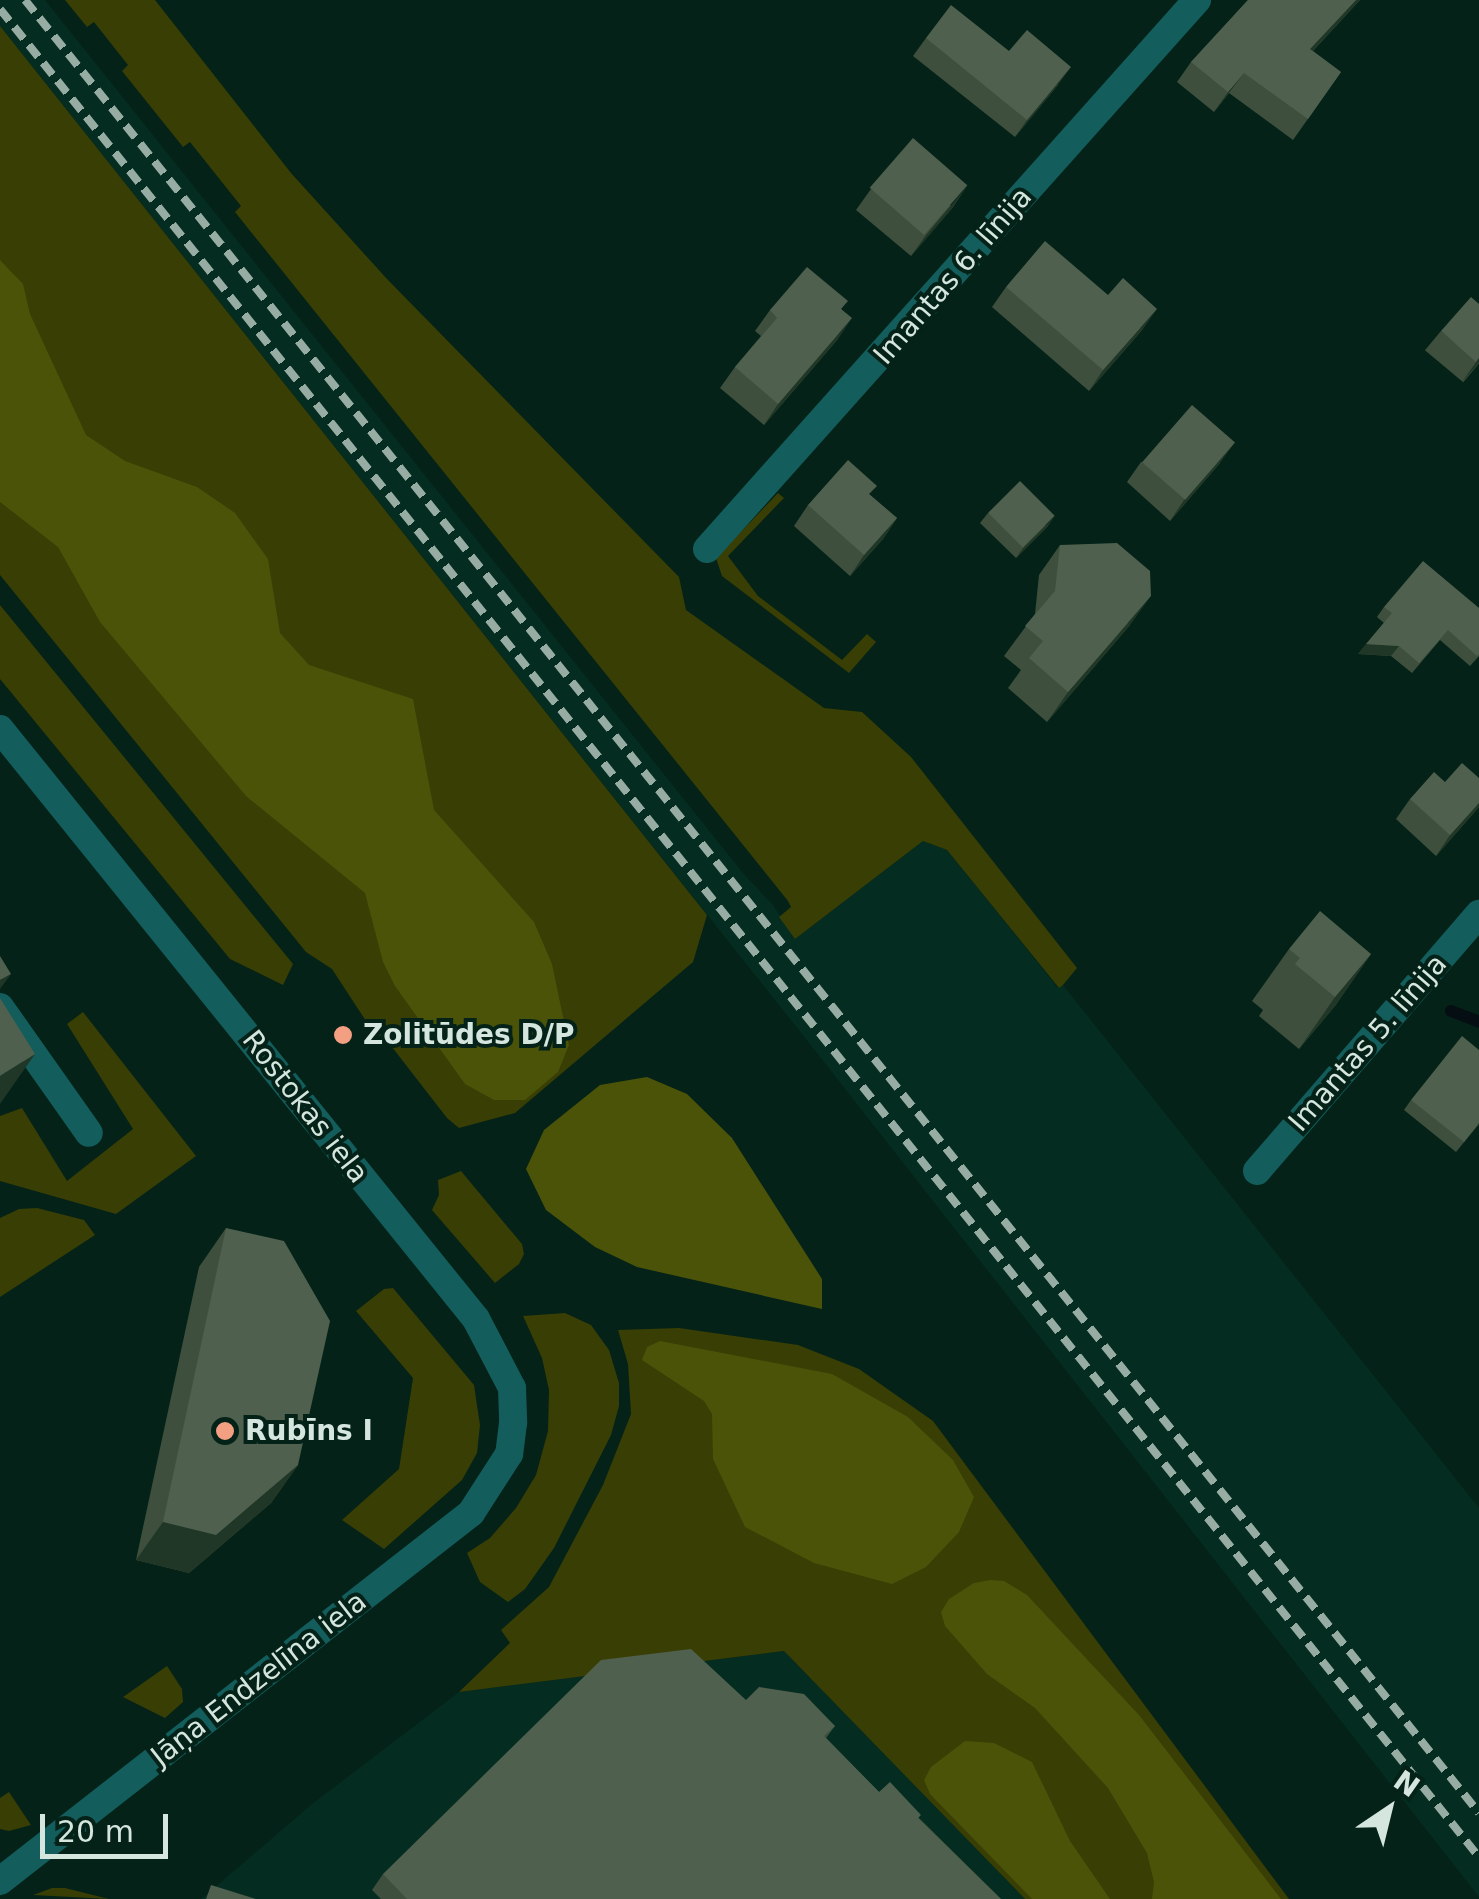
<!DOCTYPE html>
<html>
<head>
<meta charset="utf-8">
<style>
  body { margin:0 }
  #map { position:relative; width:1479px; height:1899px; overflow:hidden; background:#042218; font-family:"DejaVu Sans",sans-serif }
  div>[style] { position:absolute }
  .built>* { inset:0; background:#042c20 }
  .green>* { inset:0; background:#383e04 }
  .forest>* { inset:0; background:#4b5308 }
  .stream>* { height:12px; margin:-6px; padding:0 6px; transform-origin:6px; border-radius:6px; background:#050f13 }
  .minor>* { height:28px; margin:-14px; padding:0 14px; transform-origin:14px; border-radius:14px; background:#135d5c }
  .tertiary>* { height:28px; margin:-14px; padding:0 14px; transform-origin:14px; border-radius:14px; background:#135d5c }
  .rail>* { height:8px; margin-top:-4px; transform-origin:0; background:repeating-linear-gradient(90deg,#97aca3 0 15px,transparent 0 23px) }
  .wall>* { inset:0; background:#3e503d; transform-origin:0 0 }
  .shaded-wall>* { inset:0; background:#203727 }
  .building>* { inset:0; background:#4f604e; transform-origin:0 0 }
  .dots>* { width:28px; height:28px; translate:-50% -50%; box-sizing:border-box; border:5px solid #042218; border-radius:50% }
  span { translate:-50% -50%; white-space:nowrap; text-align:center; line-height:1.15; -webkit-text-stroke:8px #042218; paint-order:stroke }
  .street-label { font-size:28px; color:#d5e6de }
  .poi-label { font-size:28px; color:#d5e6de; font-weight:700 }
  .left { translate:0 -50%; text-align:left }
  .north { position:absolute; left:1339px; top:1759px; width:100px; height:100px; -webkit-text-stroke:8px #042218; paint-order:stroke; rotate:35deg; font-size:28px; font-weight:700; line-height:40px; text-align:center; color:#d5e6de }
  .north::after { content:''; display:block; margin:auto; width:35px; height:45px; background:#d5e6de; clip-path:polygon(50% 0,100% 100%,50% 72%,0 100%) }
  .scale { position:absolute; left:40px; top:1814px; width:128px; height:45px; box-sizing:border-box; border:5px solid #d5e6de; border-top:0; padding-left:12px; font-size:30px; line-height:35px; white-space:nowrap; color:#d5e6de; -webkit-text-stroke:8px #042218; paint-order:stroke }
</style>
</head>
<body>
<div id="map">
  <div class="built">
    <div style="clip-path:polygon(0 0,45px 0,743px 873px,773px 905px,795px 939px,923px 841px,947px 850px,1058px 988px,1063px 985px,1479px 1508px,1479px 1897px,802px 1034px,0 26px)"></div>
    <div style="clip-path:polygon(784px 1651px,1025px 1899px,201px 1899px,312px 1804px,459px 1692px)"></div>
  </div>
  <div class="green">
    <div style="clip-path:polygon(65px 0,155px 0,291px 173px,387px 279px,679px 577px,686px 610px,824px 708px,862px 712px,911px 757px,1077px 968px,1063px 985px,1059px 988px,947px 850px,923px 841px,795px 939px,779px 917px,791px 907px,788px 901px,235px 212px,241px 206px,190px 142px,183px 147px,122px 71px,128px 65px,94px 22px,87px 27px)"></div>
    <div style="clip-path:polygon(0 26px,707px 915px,693px 962px,515px 1113px,459px 1128px,447px 1118px,385px 1038px,379px 1041px,332px 969px,306px 952px,0 575px)"></div>
    <div style="clip-path:polygon(778px 493px,784px 498px,728px 556px,758px 596px,842px 660px,867px 634px,876px 642px,849px 673px,722px 576px,716px 558px)"></div>
    <div style="clip-path:polygon(0 605px,293px 964px,283px 985px,230px 959px,0 679px)"></div>
    <div style="clip-path:polygon(83px 1012px,196px 1156px,116px 1214px,0 1181px,0 1116px,22px 1108px,67px 1181px,133px 1129px,67px 1024px)"></div>
    <div style="clip-path:polygon(461px 1171px,522px 1244px,524px 1254px,519px 1264px,495px 1283px,432px 1210px,439px 1195px,438px 1180px)"></div>
    <div style="clip-path:polygon(37px 1208px,84px 1220px,95px 1235px,0 1297px,0 1218px,19px 1209px)"></div>
    <div style="clip-path:polygon(393px 1288px,474px 1385px,480px 1425px,477px 1453px,462px 1480px,384px 1549px,342px 1520px,399px 1469px,413px 1378px,356px 1311px,384px 1289px)"></div>
    <div style="clip-path:polygon(565px 1313px,591px 1325px,609px 1350px,619px 1383px,619px 1406px,611px 1435px,554px 1548px,525px 1589px,508px 1602px,480px 1582px,467px 1553px,490px 1538px,516px 1508px,536px 1475px,548px 1431px,549px 1390px,542px 1358px,523px 1316px)"></div>
    <div style="clip-path:polygon(679px 1328px,798px 1345px,859px 1369px,933px 1421px,1289px 1899px,1025px 1899px,784px 1651px,459px 1692px,510px 1643px,501px 1630px,549px 1587px,603px 1485px,631px 1414px,628px 1364px,618px 1330px)"></div>
    <div style="clip-path:polygon(167px 1666px,182px 1689px,183px 1702px,165px 1718px,123px 1697px)"></div>
    <div style="clip-path:polygon(9px 1792px,31px 1825px,9px 1831px,0 1829px,0 1798px)"></div>
    <div style="clip-path:polygon(52px 1888px,65px 1888px,109px 1899px,33px 1895px)"></div>
  </div>
  <div class="forest">
    <div style="clip-path:polygon(0 260px,23px 284px,30px 314px,86px 435px,125px 461px,197px 487px,235px 513px,268px 559px,280px 633px,309px 665px,413px 699px,434px 810px,534px 922px,552px 964px,569px 1045px,558px 1072px,525px 1100px,494px 1100px,465px 1084px,395px 986px,383px 962px,365px 893px,246px 796px,100px 622px,58px 547px,0 502px)"></div>
    <div style="clip-path:polygon(647px 1077px,687px 1094px,732px 1138px,822px 1279px,822px 1309px,637px 1267px,595px 1247px,546px 1210px,526px 1169px,544px 1130px,600px 1085px)"></div>
    <div style="clip-path:polygon(660px 1341px,832px 1374px,908px 1417px,953px 1460px,974px 1497px,959px 1532px,926px 1567px,892px 1584px,814px 1563px,745px 1527px,713px 1459px,712px 1414px,704px 1401px,642px 1360px,647px 1347px)"></div>
    <div style="clip-path:polygon(990px 1580px,1004px 1581px,1027px 1595px,1139px 1715px,1281px 1899px,1152px 1899px,1154px 1882px,1147px 1853px,1108px 1788px,1035px 1708px,987px 1674px,945px 1626px,941px 1612px,949px 1599px,974px 1583px)"></div>
    <div style="clip-path:polygon(965px 1741px,994px 1743px,1032px 1762px,1070px 1841px,1110px 1899px,1032px 1899px,930px 1794px,924px 1780px,931px 1767px)"></div>
  </div>
  <div class="stream">
    <div style="left:1451px;top:1011px;width:30px;rotate:21deg"></div>
  </div>
  <div class="minor">
    <div style="left:707px;top:549px;width:736px;rotate:-48.25deg"></div>
    <div style="left:0;top:1007px;width:154px;rotate:54.8deg"></div>
    <div style="left:1257px;top:1171px;width:340px;rotate:-49.2deg"></div>
  </div>
  <div class="tertiary">
    <div style="left:0;top:729px;width:758px;rotate:51.1deg"></div>
    <div style="left:476px;top:1319px;width:78px;rotate:62.4deg"></div>
    <div style="left:512px;top:1388px;width:35px;rotate:88deg"></div>
    <div style="left:513px;top:1423px;width:31px;rotate:97deg"></div>
    <div style="left:509px;top:1454px;width:70px;rotate:122.8deg"></div>
    <div style="left:471px;top:1513px;width:598px;rotate:142deg"></div>
  </div>
  <div class="rail">
    <div style="left:25px;top:0;width:2324px;rotate:51.27deg"></div>
    <div style="left:0;top:9px;width:2367px;rotate:51.33deg"></div>
  </div>
  <div class="wall">
    <div style="clip-path:polygon(1248px 0,1360px 0,1313px 51px,1341px 72px,1293px 140px,1229px 93px,1214px 112px,1177px 82px,1191px 62px)"></div>
    <div style="clip-path:polygon(926px 38px,1009px 51px,1058px 85px,1015px 137px,913px 56px)"></div>
    <div style="clip-path:polygon(871px 189px,954px 206px,911px 256px,856px 210px)"></div>
    <div style="clip-path:polygon(1006px 287px,1143px 329px,1089px 391px,992px 307px)"></div>
    <div style="clip-path:polygon(842px 309px,838px 339px,764px 425px,720px 388px,735px 367px,761px 336px,755px 331px,770px 310px)"></div>
    <div style="left:1441px;top:331px;width:50px;height:25px;rotate:40deg"></div>
    <div style="clip-path:polygon(1141px 462px,1220px 463px,1170px 521px,1127px 482px)"></div>
    <div style="clip-path:polygon(870px 495px,897px 518px,883px 539px,850px 576px,794px 526px,808px 505px)"></div>
    <div style="clip-path:polygon(988px 513px,1048px 526px,1016px 558px,980px 523px)"></div>
    <div style="clip-path:polygon(1060px 545px,1130px 625px,1047px 722px,1008px 688px,1021px 670px,1004px 656px,1035px 614px,1039px 575px)"></div>
    <div style="clip-path:polygon(1384px 607px,1479px 608px,1479px 656px,1470px 666px,1440px 640px,1412px 673px,1391px 656px,1358px 654px,1384px 623px,1377px 617px)"></div>
    <div style="clip-path:polygon(1445px 782px,1479px 807px,1436px 856px,1396px 819px,1410px 799px)"></div>
    <div style="clip-path:polygon(1289px 949px,1371px 954px,1335px 1006px,1299px 1049px,1259px 1016px,1263px 1010px,1252px 1001px)"></div>
    <div style="clip-path:polygon(1411px 1100px,1479px 1124px,1456px 1152px,1404px 1110px)"></div>
    <div style="clip-path:polygon(226px 1228px,298px 1465px,271px 1503px,189px 1573px,136px 1560px,199px 1267px)"></div>
    <div style="clip-path:polygon(746px 1700px,835px 1726px,826px 1738px,879px 1792px,919px 1818px,1001px 1899px,381px 1899px,372px 1890px,383px 1874px)"></div>
  </div>
  <div class="shaded-wall">
    <div style="clip-path:polygon(1356px 0,1360px 0,1295px 70px,1310px 49px)"></div>
    <div style="clip-path:polygon(1071px 67px,1058px 85px,1015px 137px,1027px 120px)"></div>
    <div style="clip-path:polygon(1244px 73px,1229px 93px,1214px 112px,1228px 92px)"></div>
    <div style="clip-path:polygon(968px 185px,954px 206px,911px 256px,926px 235px)"></div>
    <div style="clip-path:polygon(1157px 309px,1143px 329px,1089px 391px,1103px 370px)"></div>
    <div style="clip-path:polygon(852px 318px,838px 339px,764px 425px,778px 404px)"></div>
    <div style="clip-path:polygon(1479px 358px,1479px 363px,1462px 382px)"></div>
    <div style="clip-path:polygon(1235px 442px,1220px 463px,1170px 521px,1184px 500px)"></div>
    <div style="clip-path:polygon(1055px 516px,1048px 526px,1016px 558px,1023px 548px)"></div>
    <div style="clip-path:polygon(897px 518px,883px 539px,850px 576px,864px 555px)"></div>
    <div style="clip-path:polygon(1151px 596px,1130px 625px,1047px 722px,1068px 692px)"></div>
    <div style="clip-path:polygon(1366px 644px,1399px 646px,1391px 656px,1358px 654px)"></div>
    <div style="clip-path:polygon(1479px 803px,1479px 807px,1436px 856px,1450px 835px)"></div>
    <div style="clip-path:polygon(1371px 954px,1335px 1006px,1299px 1049px,1335px 997px)"></div>
    <div style="clip-path:polygon(11px 974px,0 989px,0 980px)"></div>
    <div style="clip-path:polygon(35px 1054px,0 1104px,0 1076px)"></div>
    <div style="clip-path:polygon(298px 1465px,271px 1503px,189px 1573px,136px 1560px,163px 1522px)"></div>
  </div>
  <div class="building">
    <div style="clip-path:polygon(1248px 0,1356px 0,1310px 49px,1341px 72px,1308px 119px,1244px 73px,1228px 92px,1191px 62px)"></div>
    <div style="clip-path:polygon(951px 5px,1009px 51px,1027px 30px,1071px 67px,1027px 120px,926px 38px)"></div>
    <div style="left:913px;top:138px;width:72px;height:66px;rotate:41deg"></div>
    <div style="clip-path:polygon(1045px 241px,1108px 295px,1123px 278px,1157px 309px,1103px 370px,1006px 287px)"></div>
    <div style="clip-path:polygon(807px 267px,848px 301px,841px 309px,852px 318px,778px 404px,735px 367px,777px 318px,770px 310px)"></div>
    <div style="clip-path:polygon(1471px 297px,1479px 304px,1479px 358px,1476px 362px,1441px 331px)"></div>
    <div style="left:1192px;top:405px;width:57px;height:76px;rotate:41deg"></div>
    <div style="clip-path:polygon(848px 460px,877px 486px,869px 494px,897px 518px,864px 555px,808px 505px)"></div>
    <div style="left:1020px;top:481px;width:49px;height:45px;rotate:45deg"></div>
    <div style="clip-path:polygon(1117px 543px,1150px 571px,1151px 596px,1068px 692px,1029px 658px,1043px 641px,1025px 626px,1055px 591px,1060px 545px)"></div>
    <div style="clip-path:polygon(1423px 561px,1479px 608px,1479px 654px,1477px 656px,1448px 630px,1419px 663px,1399px 646px,1366px 644px,1392px 613px,1384px 607px)"></div>
    <div style="clip-path:polygon(1462px 763px,1479px 778px,1479px 803px,1450px 835px,1410px 799px,1434px 772px,1445px 782px)"></div>
    <div style="clip-path:polygon(1320px 911px,1371px 954px,1335px 997px,1295px 964px,1300px 958px,1289px 949px)"></div>
    <div style="clip-path:polygon(0 956px,11px 974px,0 980px)"></div>
    <div style="clip-path:polygon(0 998px,35px 1054px,0 1076px)"></div>
    <div style="clip-path:polygon(1462px 1036px,1479px 1050px,1479px 1123px,1464px 1142px,1411px 1100px)"></div>
    <div style="clip-path:polygon(226px 1228px,284px 1241px,330px 1321px,298px 1465px,216px 1535px,163px 1522px)"></div>
    <div style="clip-path:polygon(691px 1649px,746px 1700px,759px 1687px,804px 1694px,835px 1726px,824px 1736px,879px 1792px,890px 1782px,921px 1815px,918px 1818px,1001px 1899px,407px 1899px,383px 1874px,601px 1660px)"></div>
    <div style="clip-path:polygon(211px 1885px,256px 1899px,206px 1899px)"></div>
  </div>
  <div class="dots">
    <div style="left:343px;top:1035px;background:#f39f82"></div>
    <div style="left:225px;top:1431px;background:#f39f82"></div>
  </div>
  <div class="street-label">
    <span style="left:953px;top:276px;rotate:-49deg">Imantas 6. līnija</span>
    <span style="left:1368px;top:1043px;rotate:-49deg">Imantas 5. līnija</span>
    <span style="left:305px;top:1107px;rotate:52deg">Rostokas iela</span>
    <span style="left:259px;top:1679px;rotate:-38deg">Jāņa Endzelīna iela</span>
  </div>
  <div class="poi-label">
    <span class="left" style="left:363px;top:1035px">Zolitūdes D/P</span>
    <span class="left" style="left:245px;top:1431px">Rubīns I</span>
  </div>
  <div class="north">N</div>
  <div class="scale">20 m</div>
</div>
</body>
</html>
